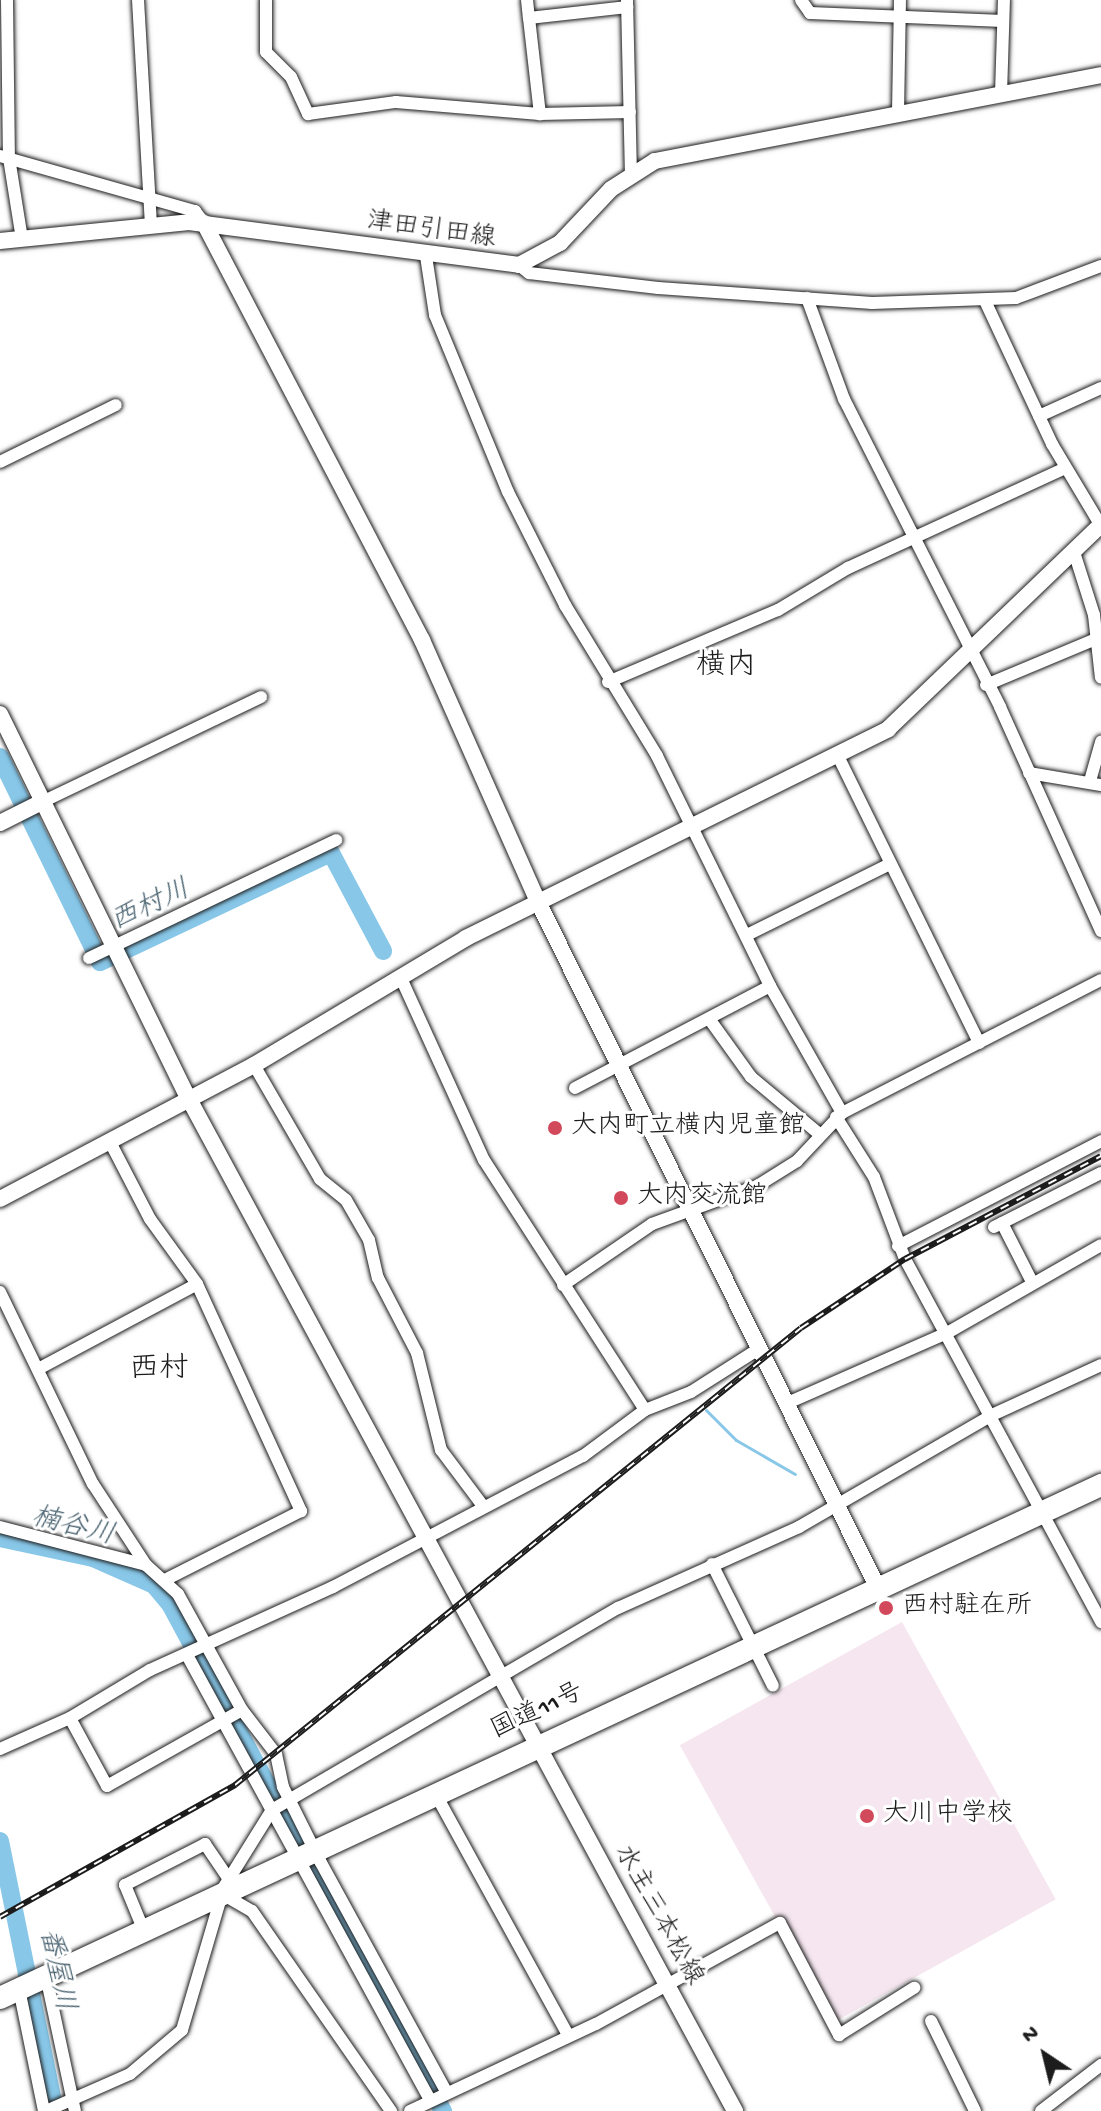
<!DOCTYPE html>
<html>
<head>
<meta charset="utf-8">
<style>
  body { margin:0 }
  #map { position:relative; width:1101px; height:2111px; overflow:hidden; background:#fff; font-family:"Gochi Hand","Klee One",sans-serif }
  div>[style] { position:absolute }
  .built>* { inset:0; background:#f5e6ef; transform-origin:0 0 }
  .stream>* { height:3px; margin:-1.5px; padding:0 1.5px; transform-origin:1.5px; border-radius:1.5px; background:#88c7e8 }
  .river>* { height:18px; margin:-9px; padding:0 9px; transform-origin:9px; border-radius:9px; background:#88c7e8 }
  .roads { filter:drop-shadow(0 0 2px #1c1c1c) drop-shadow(0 0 2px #1c1c1c) }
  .street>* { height:12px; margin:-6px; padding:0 6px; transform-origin:6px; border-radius:6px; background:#fff }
  .secondary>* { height:16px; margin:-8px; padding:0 8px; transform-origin:8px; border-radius:8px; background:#fff }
  .highway>* { height:22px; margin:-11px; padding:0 11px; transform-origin:11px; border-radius:11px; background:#fff }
  .rail>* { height:6px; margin-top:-3px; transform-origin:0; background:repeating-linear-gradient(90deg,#fff 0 9px,#1c1c1c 0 18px); box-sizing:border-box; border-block:2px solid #1c1c1c }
  .dots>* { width:22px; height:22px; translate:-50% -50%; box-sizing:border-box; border:4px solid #fff; border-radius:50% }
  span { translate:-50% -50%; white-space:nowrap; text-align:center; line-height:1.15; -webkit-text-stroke:6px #fff; paint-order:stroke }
  .street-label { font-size:26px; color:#1c1c1c }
  .poi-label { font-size:26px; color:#1c1c1c }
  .left { translate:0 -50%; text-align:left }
  .water-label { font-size:28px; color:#47606e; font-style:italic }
  .quarter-label { font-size:30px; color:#1c1c1c }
  .north { position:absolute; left:1005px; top:2015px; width:80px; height:80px; -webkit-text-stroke:6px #fff; paint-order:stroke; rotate:325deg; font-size:22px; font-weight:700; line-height:32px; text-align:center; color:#1c1c1c }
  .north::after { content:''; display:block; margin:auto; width:28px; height:36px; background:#1c1c1c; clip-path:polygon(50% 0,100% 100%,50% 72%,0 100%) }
</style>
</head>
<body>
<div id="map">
  <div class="built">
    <div style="left:902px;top:1622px;width:317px;height:254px;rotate:61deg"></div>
  </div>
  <div class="stream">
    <div style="left:706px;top:1410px;width:42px;rotate:45deg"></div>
    <div style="left:736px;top:1440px;width:68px;rotate:30deg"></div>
  </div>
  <div class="river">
    <div style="left:0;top:757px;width:228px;rotate:64deg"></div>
    <div style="left:100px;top:962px;width:255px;rotate:-25.3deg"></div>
    <div style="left:331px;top:853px;width:111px;rotate:62deg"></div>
    <div style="left:0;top:1538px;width:95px;rotate:12.1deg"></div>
    <div style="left:93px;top:1558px;width:67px;rotate:23.9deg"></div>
    <div style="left:154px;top:1585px;width:25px;rotate:50deg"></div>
    <div style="left:170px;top:1604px;width:576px;rotate:61.7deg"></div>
    <div style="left:0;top:1841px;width:276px;rotate:78.5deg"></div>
  </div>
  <div class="roads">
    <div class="street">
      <div style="left:7px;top:0;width:158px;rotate:89.3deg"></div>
      <div style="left:9px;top:158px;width:82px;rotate:80.9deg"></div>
      <div style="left:138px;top:0;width:225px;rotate:86.7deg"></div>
      <div style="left:266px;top:0;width:52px;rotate:90deg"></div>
      <div style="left:266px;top:52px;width:35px;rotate:45deg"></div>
      <div style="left:291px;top:77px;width:41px;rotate:65.3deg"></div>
      <div style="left:308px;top:114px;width:89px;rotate:-7.8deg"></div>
      <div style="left:396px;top:102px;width:144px;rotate:4.8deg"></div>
      <div style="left:540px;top:114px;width:90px;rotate:-1.3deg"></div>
      <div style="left:527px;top:0;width:18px;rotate:84deg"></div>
      <div style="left:529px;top:18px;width:99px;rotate:-6.4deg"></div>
      <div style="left:627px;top:0;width:173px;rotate:88.7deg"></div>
      <div style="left:801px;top:0;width:16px;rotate:55deg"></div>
      <div style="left:810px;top:13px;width:193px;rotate:2.4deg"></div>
      <div style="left:529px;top:18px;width:97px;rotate:83.5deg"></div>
      <div style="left:1001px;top:94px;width:94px;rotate:-88.2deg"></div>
      <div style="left:898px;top:113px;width:113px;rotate:-89deg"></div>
      <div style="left:0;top:156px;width:203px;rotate:15.8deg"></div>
      <div style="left:195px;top:211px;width:15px;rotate:53deg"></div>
      <div style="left:426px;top:256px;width:60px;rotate:81.3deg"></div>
      <div style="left:435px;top:315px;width:191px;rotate:67.6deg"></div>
      <div style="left:508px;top:492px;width:127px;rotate:63.2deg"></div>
      <div style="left:565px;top:605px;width:177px;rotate:58.6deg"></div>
      <div style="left:657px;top:756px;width:256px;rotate:63.8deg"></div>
      <div style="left:770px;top:986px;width:146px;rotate:60.4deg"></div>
      <div style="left:519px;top:265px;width:13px;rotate:39deg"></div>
      <div style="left:529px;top:273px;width:130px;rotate:6.6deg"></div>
      <div style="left:658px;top:288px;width:215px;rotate:4deg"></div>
      <div style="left:872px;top:303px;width:144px;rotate:-2deg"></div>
      <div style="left:1016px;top:298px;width:91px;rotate:-20.6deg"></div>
      <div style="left:807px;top:298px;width:108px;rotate:69.9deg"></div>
      <div style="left:844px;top:399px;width:345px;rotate:63.1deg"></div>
      <div style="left:1000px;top:707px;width:246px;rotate:65.7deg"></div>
      <div style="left:986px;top:303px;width:156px;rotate:64.9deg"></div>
      <div style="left:1052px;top:444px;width:96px;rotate:59.1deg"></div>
      <div style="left:1039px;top:416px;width:68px;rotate:-24.3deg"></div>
      <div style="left:0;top:462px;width:129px;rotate:-26.2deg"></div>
      <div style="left:1074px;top:552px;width:66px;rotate:72.4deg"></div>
      <div style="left:1094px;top:615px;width:63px;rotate:83.7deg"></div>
      <div style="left:608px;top:682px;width:185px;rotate:-23deg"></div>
      <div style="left:778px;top:610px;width:82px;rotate:-31deg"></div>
      <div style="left:848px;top:568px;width:239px;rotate:-24.7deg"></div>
      <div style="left:986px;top:685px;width:125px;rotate:-22.7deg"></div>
      <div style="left:837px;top:754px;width:322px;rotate:63.8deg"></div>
      <div style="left:1029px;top:773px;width:73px;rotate:9.5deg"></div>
      <div style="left:1090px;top:781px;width:41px;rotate:-74.2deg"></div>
      <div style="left:42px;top:802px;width:243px;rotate:-25.6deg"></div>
      <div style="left:747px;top:935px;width:155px;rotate:-26.4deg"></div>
      <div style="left:89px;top:958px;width:274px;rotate:-25.5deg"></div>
      <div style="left:400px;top:976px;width:202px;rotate:65.5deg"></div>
      <div style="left:484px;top:1160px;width:297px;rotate:57.2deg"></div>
      <div style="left:710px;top:1020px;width:70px;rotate:54.3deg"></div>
      <div style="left:751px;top:1077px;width:86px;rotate:39.8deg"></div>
      <div style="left:254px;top:1065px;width:132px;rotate:59.9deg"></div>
      <div style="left:320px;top:1179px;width:33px;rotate:39deg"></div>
      <div style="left:346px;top:1200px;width:46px;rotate:60.1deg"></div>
      <div style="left:369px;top:1240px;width:39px;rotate:77deg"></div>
      <div style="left:378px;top:1278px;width:85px;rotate:62.5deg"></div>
      <div style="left:417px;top:1353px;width:100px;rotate:76.1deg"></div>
      <div style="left:441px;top:1450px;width:70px;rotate:53.1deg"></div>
      <div style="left:575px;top:1088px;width:220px;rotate:-27.6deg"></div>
      <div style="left:836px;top:1117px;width:71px;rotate:57.7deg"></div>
      <div style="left:874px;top:1177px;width:88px;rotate:69.3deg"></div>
      <div style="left:905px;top:1259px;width:413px;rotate:61.6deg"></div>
      <div style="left:109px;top:1140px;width:89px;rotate:62.6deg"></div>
      <div style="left:150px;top:1219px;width:80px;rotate:54.1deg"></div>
      <div style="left:197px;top:1284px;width:250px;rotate:65.4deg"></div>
      <div style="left:301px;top:1511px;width:153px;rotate:153.1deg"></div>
      <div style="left:1002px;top:1223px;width:64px;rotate:63deg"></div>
      <div style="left:994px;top:1227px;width:120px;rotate:-26.8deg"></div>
      <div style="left:898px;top:1246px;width:229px;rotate:-27.3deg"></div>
      <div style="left:563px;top:1285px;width:108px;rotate:-34.4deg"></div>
      <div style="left:652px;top:1224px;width:112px;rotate:-19.9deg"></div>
      <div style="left:757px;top:1186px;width:47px;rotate:-32deg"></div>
      <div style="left:797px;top:1161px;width:66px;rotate:-46.8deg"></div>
      <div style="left:842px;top:1113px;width:291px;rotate:-27.2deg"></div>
      <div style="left:0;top:1292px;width:213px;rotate:64.2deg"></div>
      <div style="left:93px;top:1484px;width:97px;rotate:56.8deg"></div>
      <div style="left:146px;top:1565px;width:43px;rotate:42.2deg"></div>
      <div style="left:178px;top:1594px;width:132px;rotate:61.1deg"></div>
      <div style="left:242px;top:1710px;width:56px;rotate:52.3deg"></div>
      <div style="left:276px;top:1754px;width:34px;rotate:78deg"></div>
      <div style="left:283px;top:1787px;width:83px;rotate:63.4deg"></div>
      <div style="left:320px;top:1861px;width:262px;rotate:61.3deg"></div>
      <div style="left:40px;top:1368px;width:178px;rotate:-28.1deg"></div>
      <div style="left:785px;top:1404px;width:177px;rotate:-23.7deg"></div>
      <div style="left:947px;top:1333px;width:177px;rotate:-29.7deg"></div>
      <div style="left:0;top:1527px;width:151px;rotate:14.6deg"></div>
      <div style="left:712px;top:1564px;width:136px;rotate:63.4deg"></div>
      <div style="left:187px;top:1655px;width:507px;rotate:61.36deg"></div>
      <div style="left:242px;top:1710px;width:155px;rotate:150.6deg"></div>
      <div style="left:107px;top:1786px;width:77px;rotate:-118.6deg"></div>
      <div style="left:70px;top:1718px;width:93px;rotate:-31deg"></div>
      <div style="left:150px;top:1670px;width:201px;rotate:-24.4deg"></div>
      <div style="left:333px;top:1587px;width:282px;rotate:-27.7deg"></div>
      <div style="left:583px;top:1456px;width:77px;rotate:-36.6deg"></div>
      <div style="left:645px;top:1410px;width:49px;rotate:-21.4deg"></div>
      <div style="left:691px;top:1392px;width:78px;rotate:-32.5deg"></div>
      <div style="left:0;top:1749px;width:77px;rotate:-23.9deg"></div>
      <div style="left:435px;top:1793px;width:276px;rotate:61.2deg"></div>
      <div style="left:224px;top:1895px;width:32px;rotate:30deg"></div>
      <div style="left:252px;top:1911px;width:244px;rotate:55.2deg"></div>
      <div style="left:144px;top:1931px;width:50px;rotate:-112.4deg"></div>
      <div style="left:125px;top:1885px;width:90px;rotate:-27.1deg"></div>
      <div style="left:205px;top:1844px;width:41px;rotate:55.9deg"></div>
      <div style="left:46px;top:1976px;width:138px;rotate:77.9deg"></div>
      <div style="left:19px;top:1989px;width:125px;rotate:78.4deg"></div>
      <div style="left:931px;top:2021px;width:100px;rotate:63.9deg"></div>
      <div style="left:46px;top:2111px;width:92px;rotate:-23.8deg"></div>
      <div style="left:130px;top:2074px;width:68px;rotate:-40.2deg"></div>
      <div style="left:182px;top:2030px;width:149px;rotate:-73.6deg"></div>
      <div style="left:224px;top:1887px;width:91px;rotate:-58.1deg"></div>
      <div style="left:272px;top:1810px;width:401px;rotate:-30.3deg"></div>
      <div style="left:618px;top:1608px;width:198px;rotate:-24.1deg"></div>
      <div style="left:799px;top:1527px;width:223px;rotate:-30.1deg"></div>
      <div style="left:992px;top:1415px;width:120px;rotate:-24.6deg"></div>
      <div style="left:410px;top:2111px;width:205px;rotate:-25.1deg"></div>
      <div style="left:596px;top:2024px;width:210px;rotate:-28.8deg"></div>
      <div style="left:780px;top:1923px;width:127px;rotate:62.2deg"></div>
      <div style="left:839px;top:2035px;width:89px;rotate:-32.1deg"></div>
      <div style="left:1041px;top:2111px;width:76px;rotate:-37.5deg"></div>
    </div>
    <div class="secondary">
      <div style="left:204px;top:223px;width:471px;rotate:62.4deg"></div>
      <div style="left:422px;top:640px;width:289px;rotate:66.1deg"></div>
      <div style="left:539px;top:904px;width:763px;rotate:63.64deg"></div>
      <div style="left:0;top:241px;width:190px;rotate:-5.7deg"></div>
      <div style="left:189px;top:222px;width:333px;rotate:7.4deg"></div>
      <div style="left:519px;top:265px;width:47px;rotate:-28.2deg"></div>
      <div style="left:560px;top:243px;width:74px;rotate:-46.6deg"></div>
      <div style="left:611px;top:189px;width:52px;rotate:-32.5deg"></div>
      <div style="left:655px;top:161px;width:454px;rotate:-10.9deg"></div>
      <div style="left:0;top:714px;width:429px;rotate:63.9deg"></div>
      <div style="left:189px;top:1099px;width:1150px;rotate:61.65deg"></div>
      <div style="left:0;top:823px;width:47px;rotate:-26.6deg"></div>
      <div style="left:0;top:1199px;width:287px;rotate:-27.8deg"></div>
      <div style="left:254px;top:1065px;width:247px;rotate:-30.9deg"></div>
      <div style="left:466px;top:938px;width:471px;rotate:-26.3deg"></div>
      <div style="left:888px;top:729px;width:295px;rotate:-43.8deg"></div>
    </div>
    <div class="highway">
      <div style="left:0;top:1998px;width:1215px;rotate:-24.98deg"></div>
    </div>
  </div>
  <div class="rail">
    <div style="left:0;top:1917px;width:270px;rotate:-29.3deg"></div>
    <div style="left:235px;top:1785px;width:727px;rotate:-38.92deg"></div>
    <div style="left:801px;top:1328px;width:125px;rotate:-33.6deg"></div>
    <div style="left:905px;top:1259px;width:221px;rotate:-27.7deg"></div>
  </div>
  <div class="dots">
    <div style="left:555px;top:1128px;background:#d1495b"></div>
    <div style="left:621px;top:1198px;background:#d1495b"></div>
    <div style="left:886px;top:1608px;background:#d1495b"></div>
    <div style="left:867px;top:1816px;background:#d1495b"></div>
  </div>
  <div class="street-label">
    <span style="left:431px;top:232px;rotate:8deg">津田引田線</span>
    <span style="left:538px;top:1713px;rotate:-25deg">国道11号</span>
    <span style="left:657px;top:1916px;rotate:61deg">水主三本松線</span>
  </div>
  <div class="poi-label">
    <span class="left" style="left:571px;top:1128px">大内町立横内児童館</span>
    <span class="left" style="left:637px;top:1198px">大内交流館</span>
    <span class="left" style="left:902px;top:1608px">西村駐在所</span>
    <span class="left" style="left:883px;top:1816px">大川中学校</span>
  </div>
  <div class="water-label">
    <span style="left:151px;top:907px;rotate:-25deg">西村川</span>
    <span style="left:73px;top:1528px;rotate:14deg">楠谷川</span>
    <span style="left:55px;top:1970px;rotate:78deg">番屋川</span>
  </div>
  <div class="quarter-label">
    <span style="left:726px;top:668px">横内</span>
    <span style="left:159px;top:1371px">西村</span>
  </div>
  <div class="north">N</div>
</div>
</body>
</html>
